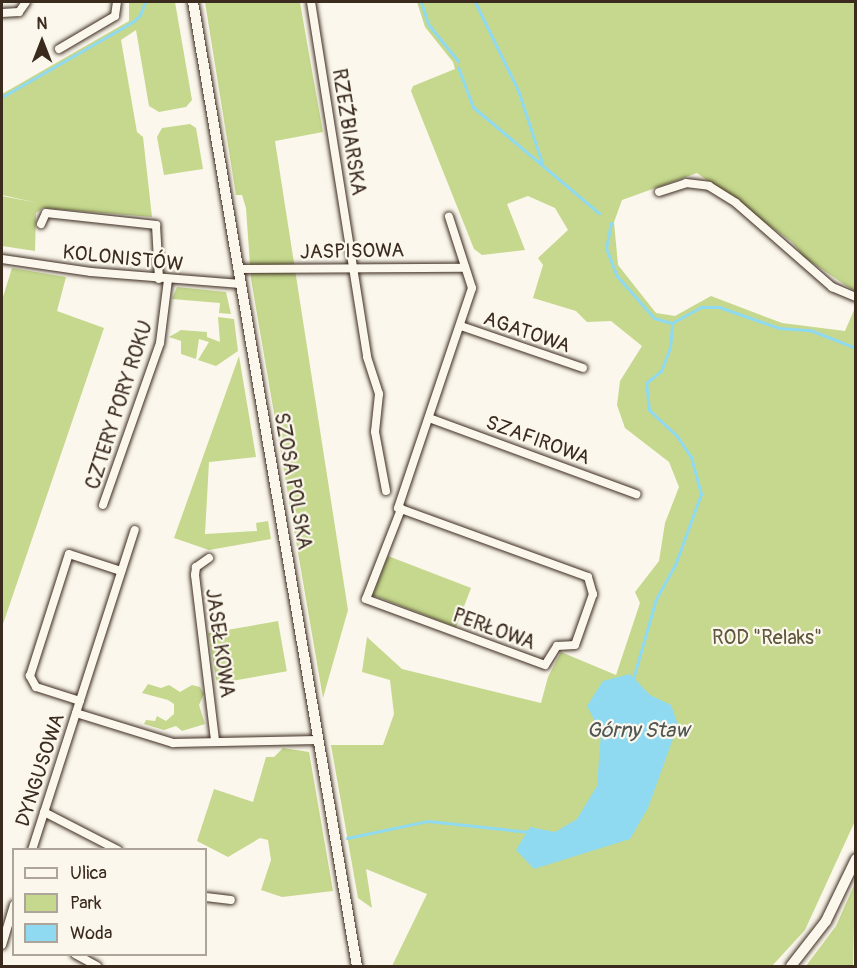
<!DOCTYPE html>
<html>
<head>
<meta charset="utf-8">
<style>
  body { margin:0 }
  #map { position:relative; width:857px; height:968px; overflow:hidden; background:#fbf7ec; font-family:Pangolin,sans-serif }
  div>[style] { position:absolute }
  .green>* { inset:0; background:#c5d88d; transform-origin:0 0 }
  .water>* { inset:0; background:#90daf1 }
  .stream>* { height:3px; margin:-1.5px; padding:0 1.5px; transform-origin:1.5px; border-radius:1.5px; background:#90daf1 }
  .roads { filter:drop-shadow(0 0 2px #3b2a1e) drop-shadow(0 0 2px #3b2a1e) }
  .street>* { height:8px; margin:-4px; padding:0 4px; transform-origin:4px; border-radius:4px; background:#fbf7ec }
  .secondary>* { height:10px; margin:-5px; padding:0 5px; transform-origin:5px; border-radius:5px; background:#fbf7ec }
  span { translate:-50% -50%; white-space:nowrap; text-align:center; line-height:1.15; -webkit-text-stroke:4.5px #fbf7ec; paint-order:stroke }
  .street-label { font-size:20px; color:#3b2a1e }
  .park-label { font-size:20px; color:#5e563a }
  .water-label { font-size:21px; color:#505653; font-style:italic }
  .frame { position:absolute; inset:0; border:3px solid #3b2a1e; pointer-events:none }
  .legend { position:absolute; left:12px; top:848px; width:195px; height:108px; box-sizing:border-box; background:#fbf7ec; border:2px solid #aea59a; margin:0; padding:8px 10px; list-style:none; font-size:18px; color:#3b2a1e }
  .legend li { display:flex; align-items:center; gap:12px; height:30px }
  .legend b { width:30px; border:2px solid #aea59a }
  .north { position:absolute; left:12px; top:12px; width:60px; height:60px; -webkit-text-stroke:4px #fbf7ec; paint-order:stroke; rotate:0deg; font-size:16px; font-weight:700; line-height:24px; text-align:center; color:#3b2a1e }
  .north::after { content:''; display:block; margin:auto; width:21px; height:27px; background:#3b2a1e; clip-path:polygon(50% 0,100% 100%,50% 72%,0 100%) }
</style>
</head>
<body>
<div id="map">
  <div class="green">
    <div style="clip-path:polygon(129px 2px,175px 2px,192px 100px,186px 107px,159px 112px,149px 106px,136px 30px,121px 40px,137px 132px,143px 137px,152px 217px,43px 208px,36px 213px,35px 251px,2px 246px,2px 196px,38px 203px,2px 195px,2px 94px,129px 21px)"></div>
    <div style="clip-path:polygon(205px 2px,300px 2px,307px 43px,323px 132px,275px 141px,348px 610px,323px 698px,251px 279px,246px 208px,242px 195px,236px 195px)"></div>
    <div style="clip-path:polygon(evenodd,417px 2px,855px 2px,855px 821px,805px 930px,772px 966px,392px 966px,427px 894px,366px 869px,372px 908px,358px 898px,331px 745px,383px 745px,394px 714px,390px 680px,362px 672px,367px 637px,402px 669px,541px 703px,548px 677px,561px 652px,616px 675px,640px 603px,635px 592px,659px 561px,665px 523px,679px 487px,669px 462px,625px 428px,617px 405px,620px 381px,642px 346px,611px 321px,587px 322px,576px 311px,533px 298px,543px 265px,538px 258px,568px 230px,555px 208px,528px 196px,507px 204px,525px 250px,482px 255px,474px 249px,411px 91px,413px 86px,455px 69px,453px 62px,425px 27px,417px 2px,697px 173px,792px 242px,804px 257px,854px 291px,854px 310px,845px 331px,782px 323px,711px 296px,675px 316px,656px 313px,618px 265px,614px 222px,622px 200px,697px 173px)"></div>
    <div style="clip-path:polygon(190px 124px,196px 128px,203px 169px,164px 175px,157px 137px,162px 128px)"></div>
    <div style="clip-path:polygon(12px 268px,66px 277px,57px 311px,104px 328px,2px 627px,2px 300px)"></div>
    <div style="clip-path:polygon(177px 287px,226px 292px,231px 314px,219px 313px,220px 303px,172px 299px)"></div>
    <div style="clip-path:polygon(218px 317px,234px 319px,238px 351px,216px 366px,198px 360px,209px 342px,199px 339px,196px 359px,181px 354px,181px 341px,169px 337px,181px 330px,207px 332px,207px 337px,220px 342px)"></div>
    <div style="clip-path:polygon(239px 356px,256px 457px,209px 462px,205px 534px,257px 531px,256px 523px,268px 521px,271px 539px,209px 550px,174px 538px)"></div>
    <div style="left:388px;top:556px;width:89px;height:42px;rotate:21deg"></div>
    <div style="left:278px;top:621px;width:51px;height:71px;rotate:80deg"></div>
    <div style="clip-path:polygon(148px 684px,161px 688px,169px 685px,180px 692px,192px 685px,200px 687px,204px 694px,199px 705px,205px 724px,182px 731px,176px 726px,164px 730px,144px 724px,146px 720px,155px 721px,157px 716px,166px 721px,174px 714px,174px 704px,168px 700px,142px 693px)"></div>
    <div style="clip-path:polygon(283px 748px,309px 752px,333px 891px,282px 897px,261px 890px,271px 860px,268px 840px,260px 838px,228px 857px,197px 841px,214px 789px,253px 802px,266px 757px,274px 757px)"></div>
    <div style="clip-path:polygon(855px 883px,853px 966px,806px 966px,836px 926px)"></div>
  </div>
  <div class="water">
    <div style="clip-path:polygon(630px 674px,650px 695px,671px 705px,678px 725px,648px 808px,630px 839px,534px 869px,516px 850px,530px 827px,555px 832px,577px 819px,597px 786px,601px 733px,587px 706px,603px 681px)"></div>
  </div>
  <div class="stream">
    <div style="left:421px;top:2px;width:23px;rotate:72deg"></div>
    <div style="left:428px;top:24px;width:48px;rotate:51deg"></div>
    <div style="left:475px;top:2px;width:98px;rotate:64deg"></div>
    <div style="left:518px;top:90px;width:77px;rotate:71.8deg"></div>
    <div style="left:458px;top:67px;width:43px;rotate:69.4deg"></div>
    <div style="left:473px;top:107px;width:165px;rotate:40.1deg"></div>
    <div style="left:2px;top:97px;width:152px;rotate:-29.9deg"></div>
    <div style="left:134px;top:21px;width:8px;rotate:-45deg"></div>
    <div style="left:140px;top:15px;width:14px;rotate:-69deg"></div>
    <div style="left:611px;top:223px;width:25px;rotate:101deg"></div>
    <div style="left:606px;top:248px;width:30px;rotate:69deg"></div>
    <div style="left:617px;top:276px;width:56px;rotate:48.6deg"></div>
    <div style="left:654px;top:318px;width:19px;rotate:16deg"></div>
    <div style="left:672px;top:323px;width:33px;rotate:-29deg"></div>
    <div style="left:701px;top:307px;width:18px"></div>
    <div style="left:719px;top:307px;width:64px;rotate:19.3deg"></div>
    <div style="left:779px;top:328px;width:31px;rotate:4deg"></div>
    <div style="left:810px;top:330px;width:49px;rotate:21.4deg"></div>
    <div style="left:633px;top:679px;width:83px;rotate:-74deg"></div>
    <div style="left:656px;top:599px;width:39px;rotate:-61deg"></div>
    <div style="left:675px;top:565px;width:76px;rotate:-69.9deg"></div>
    <div style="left:701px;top:494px;width:38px;rotate:-105deg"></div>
    <div style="left:691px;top:457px;width:25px;rotate:-124deg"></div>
    <div style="left:677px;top:436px;width:38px;rotate:-137deg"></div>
    <div style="left:649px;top:410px;width:27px;rotate:-96deg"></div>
    <div style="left:646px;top:383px;width:19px;rotate:-39deg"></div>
    <div style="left:661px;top:371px;width:25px;rotate:-69deg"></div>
    <div style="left:670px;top:348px;width:25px;rotate:-85deg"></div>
    <div style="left:347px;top:838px;width:83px;rotate:-11.9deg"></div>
    <div style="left:428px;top:821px;width:102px;rotate:6.2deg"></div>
  </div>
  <div class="roads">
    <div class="street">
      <div style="left:311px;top:2px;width:359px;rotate:81deg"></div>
      <div style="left:367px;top:357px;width:39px;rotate:72deg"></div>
      <div style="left:379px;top:394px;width:38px;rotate:96deg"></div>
      <div style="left:375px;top:432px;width:60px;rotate:79.4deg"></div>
      <div style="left:2px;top:13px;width:17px;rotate:-3deg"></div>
      <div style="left:19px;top:12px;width:12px;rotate:-55deg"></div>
      <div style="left:59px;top:49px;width:65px;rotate:-30.5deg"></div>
      <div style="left:115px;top:16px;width:14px;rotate:-82deg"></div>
      <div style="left:659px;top:192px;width:28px;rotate:-18deg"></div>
      <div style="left:686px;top:183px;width:23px;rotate:7deg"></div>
      <div style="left:709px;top:186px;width:32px;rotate:32deg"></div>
      <div style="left:736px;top:203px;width:128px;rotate:41.2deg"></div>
      <div style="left:832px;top:287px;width:26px;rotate:23deg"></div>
      <div style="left:41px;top:224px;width:12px;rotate:-66deg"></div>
      <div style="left:46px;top:213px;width:111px;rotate:6.2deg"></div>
      <div style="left:156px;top:225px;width:54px;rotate:86.8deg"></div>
      <div style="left:2px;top:259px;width:90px;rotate:8.3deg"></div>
      <div style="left:91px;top:272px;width:150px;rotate:4.6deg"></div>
      <div style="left:239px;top:269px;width:226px;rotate:-0.3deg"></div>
      <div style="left:461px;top:326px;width:129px;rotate:19deg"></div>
      <div style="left:429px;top:418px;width:221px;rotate:20.2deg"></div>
      <div style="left:103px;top:505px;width:172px;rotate:-70.6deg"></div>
      <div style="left:160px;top:343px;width:64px;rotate:-82.8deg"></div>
      <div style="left:401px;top:509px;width:199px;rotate:20deg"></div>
      <div style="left:588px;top:577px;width:18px;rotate:74deg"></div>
      <div style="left:593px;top:594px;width:54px;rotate:109.4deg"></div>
      <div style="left:575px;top:645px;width:18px;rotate:177deg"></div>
      <div style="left:557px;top:646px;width:22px;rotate:122deg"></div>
      <div style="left:545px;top:665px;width:191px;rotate:-159.8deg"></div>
      <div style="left:366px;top:599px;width:97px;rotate:-68.7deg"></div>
      <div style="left:401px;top:509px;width:3px;rotate:-162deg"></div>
      <div style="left:398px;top:508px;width:232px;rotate:-71.4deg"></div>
      <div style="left:472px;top:288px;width:75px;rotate:-107.9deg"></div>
      <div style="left:209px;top:558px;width:16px;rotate:145deg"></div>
      <div style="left:196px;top:567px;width:8px;rotate:97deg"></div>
      <div style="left:195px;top:575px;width:166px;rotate:83.1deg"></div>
      <div style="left:80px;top:701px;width:46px;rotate:-162.3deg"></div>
      <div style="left:36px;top:687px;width:13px;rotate:-119deg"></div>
      <div style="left:30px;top:676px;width:128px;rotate:-72.3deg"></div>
      <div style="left:69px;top:554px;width:55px;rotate:18.1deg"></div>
      <div style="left:76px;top:713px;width:102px;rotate:17.2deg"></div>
      <div style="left:173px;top:743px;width:145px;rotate:-1.2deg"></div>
      <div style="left:44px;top:812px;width:83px;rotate:27.2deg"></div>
      <div style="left:32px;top:850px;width:336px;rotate:-72.2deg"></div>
      <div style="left:206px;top:897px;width:25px;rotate:7deg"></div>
      <div style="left:2px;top:945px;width:42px;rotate:-73.3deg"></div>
      <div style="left:75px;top:954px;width:25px;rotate:29deg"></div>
    </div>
    <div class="secondary">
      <div style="left:193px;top:2px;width:978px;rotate:80.35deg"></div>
      <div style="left:791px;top:966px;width:57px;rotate:-52.1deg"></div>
      <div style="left:826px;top:921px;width:69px;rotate:-64.2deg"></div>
    </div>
  </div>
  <div class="street-label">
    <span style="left:349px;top:132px;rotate:81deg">RZEŹBIARSKA</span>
    <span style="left:352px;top:251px;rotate:-1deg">JASPISOWA</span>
    <span style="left:123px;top:258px;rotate:6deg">KOLONISTÓW</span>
    <span style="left:527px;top:332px;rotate:19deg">AGATOWA</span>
    <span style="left:119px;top:405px;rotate:-72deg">CZTERY PORY ROKU</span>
    <span style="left:538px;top:440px;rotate:20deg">SZAFIROWA</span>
    <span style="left:293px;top:481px;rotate:80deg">SZOSA POLSKA</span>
    <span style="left:494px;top:629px;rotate:20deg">PERŁOWA</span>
    <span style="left:220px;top:643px;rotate:82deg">JASEŁKOWA</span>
    <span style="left:40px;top:770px;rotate:-72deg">DYNGUSOWA</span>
  </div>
  <div class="park-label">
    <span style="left:767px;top:637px">ROD "Relaks"</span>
  </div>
  <div class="water-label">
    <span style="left:638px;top:731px">Górny Staw</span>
  </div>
  <div class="frame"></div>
  <ul class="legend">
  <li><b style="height:8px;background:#fbf7ec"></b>Ulica</li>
  <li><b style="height:16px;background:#c5d88d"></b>Park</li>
  <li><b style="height:16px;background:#90daf1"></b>Woda</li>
  </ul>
  <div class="north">N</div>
</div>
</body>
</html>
